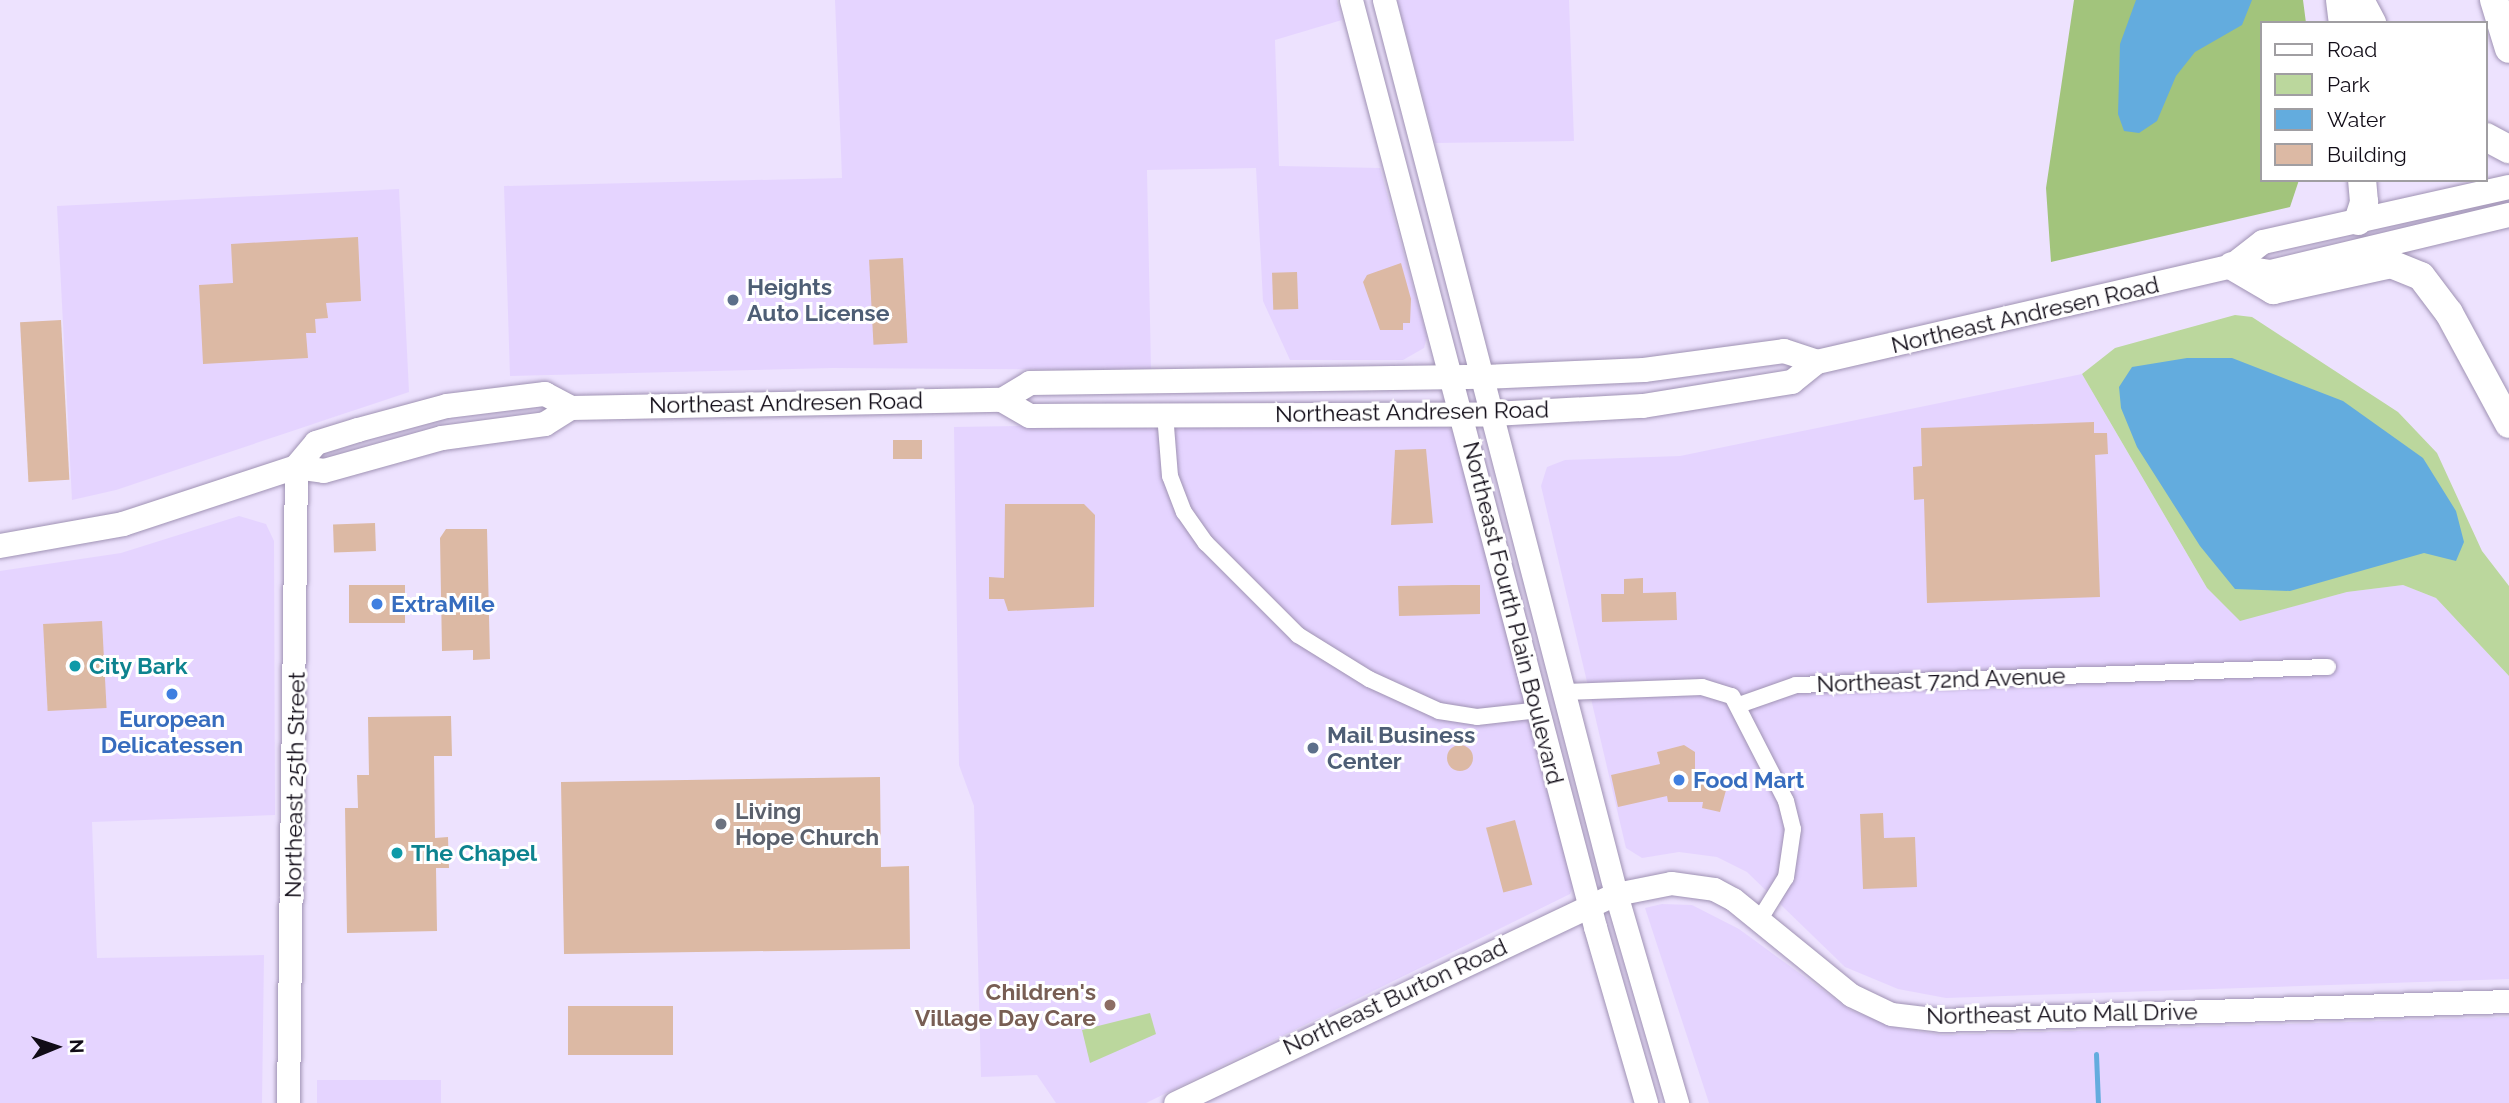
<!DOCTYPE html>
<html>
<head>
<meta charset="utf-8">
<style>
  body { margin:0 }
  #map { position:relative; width:2509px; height:1103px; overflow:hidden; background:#ede2fe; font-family:Raleway,sans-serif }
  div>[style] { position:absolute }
  .built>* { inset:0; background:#e5d4ff; transform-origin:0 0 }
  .green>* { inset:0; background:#bbd79d }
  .forest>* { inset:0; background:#a2c47c }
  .water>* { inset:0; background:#63acde }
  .stream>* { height:5px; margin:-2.5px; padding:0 2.5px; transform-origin:2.5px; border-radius:2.5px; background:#63acde }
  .building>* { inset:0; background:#dcb9a4; transform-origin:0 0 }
  .round { border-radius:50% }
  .roads { filter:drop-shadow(0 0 2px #9f92b3) drop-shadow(0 0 2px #9f92b3) }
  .street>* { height:16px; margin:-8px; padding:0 8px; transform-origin:8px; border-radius:8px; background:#fff }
  .secondary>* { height:23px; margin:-11.5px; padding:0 11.5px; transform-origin:11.5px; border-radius:11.5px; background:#fff }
  .primary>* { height:24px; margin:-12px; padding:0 12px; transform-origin:12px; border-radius:12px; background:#fff }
  .highway>* { height:28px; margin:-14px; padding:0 14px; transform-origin:14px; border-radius:14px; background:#fff }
  .dots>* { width:19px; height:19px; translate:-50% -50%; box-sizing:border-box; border:4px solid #fff; border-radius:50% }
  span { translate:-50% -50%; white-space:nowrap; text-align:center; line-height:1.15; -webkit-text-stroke:6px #fff; paint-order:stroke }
  .service-label { font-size:23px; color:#4e5e75; font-weight:700 }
  .left { translate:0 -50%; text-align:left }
  .street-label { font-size:23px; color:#110c17 }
  .shop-label { font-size:23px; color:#366cbe; font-weight:700 }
  .culture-label { font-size:23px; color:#0d838f; font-weight:700 }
  .worship-label { font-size:23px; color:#5b616d; font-weight:700 }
  .education-label { font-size:23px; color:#785e54; font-weight:700 }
  .right { translate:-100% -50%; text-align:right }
  .legend { position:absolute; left:2260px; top:21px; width:228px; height:161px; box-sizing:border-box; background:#fff; border:2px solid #a09ea2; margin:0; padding:9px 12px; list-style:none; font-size:21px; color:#110c17 }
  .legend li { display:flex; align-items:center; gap:14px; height:35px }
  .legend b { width:35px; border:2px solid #a09ea2 }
  .north { position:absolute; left:21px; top:1012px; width:70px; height:70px; -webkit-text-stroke:5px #fff; paint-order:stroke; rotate:88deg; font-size:19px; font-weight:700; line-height:28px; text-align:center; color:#110c17 }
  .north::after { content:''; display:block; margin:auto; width:24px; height:32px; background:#110c17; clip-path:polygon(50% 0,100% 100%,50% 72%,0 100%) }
</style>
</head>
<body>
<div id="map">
  <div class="built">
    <div style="clip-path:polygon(835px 0,1337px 0,1342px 20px,1275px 40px,1279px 166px,1380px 168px,1427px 337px,1424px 348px,1403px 360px,1290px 360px,1263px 301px,1256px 168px,1147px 170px,1151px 370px,833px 368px,510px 376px,504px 186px,842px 178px)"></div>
    <div style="clip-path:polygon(1397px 0,1569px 0,1574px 141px,1435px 143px)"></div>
    <div style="clip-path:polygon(399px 189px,409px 392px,116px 490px,72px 500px,57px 206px)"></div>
    <div style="clip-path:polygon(2082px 374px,2207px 588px,2240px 620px,2347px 592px,2403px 585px,2436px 598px,2509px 676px,2509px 979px,1946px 998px,1898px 989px,1845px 967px,1747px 872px,1717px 857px,1679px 852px,1642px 858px,1626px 848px,1541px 486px,1547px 467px,1565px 460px,1680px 456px)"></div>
    <div style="clip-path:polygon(1437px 420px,1455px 433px,1574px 885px,1570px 894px,1146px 1103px,1056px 1103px,1037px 1075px,981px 1077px,974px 806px,959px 765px,954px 427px)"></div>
    <div style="clip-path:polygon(239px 516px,266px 524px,274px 541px,275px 815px,92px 822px,97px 958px,264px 955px,262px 1103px,0 1103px,0 571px,121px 553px)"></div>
    <div style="clip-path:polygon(1662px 904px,1692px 905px,1739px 929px,1850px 1010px,1898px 1028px,1943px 1035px,2509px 1017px,2509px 1103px,1709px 1103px,1645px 908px)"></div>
    <div style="left:317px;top:1080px;width:124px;height:23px"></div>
  </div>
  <div class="green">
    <div style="clip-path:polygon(2235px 315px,2252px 317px,2398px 412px,2437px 453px,2482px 551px,2509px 586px,2509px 676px,2436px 598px,2403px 585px,2347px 592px,2240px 621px,2207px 588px,2082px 374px,2115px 348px)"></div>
    <div style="clip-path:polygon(1150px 1013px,1156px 1034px,1090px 1063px,1082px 1030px)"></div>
  </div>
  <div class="forest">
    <div style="clip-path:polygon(2074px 0,2303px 0,2306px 23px,2262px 23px,2262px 180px,2299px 180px,2290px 207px,2051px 262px,2046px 188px)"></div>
  </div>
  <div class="water">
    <div style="clip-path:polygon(2136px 0,2252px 0,2242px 25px,2195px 52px,2176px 76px,2157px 121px,2139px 133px,2124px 131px,2118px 114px,2120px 44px)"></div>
    <div style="clip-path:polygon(2187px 358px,2232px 358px,2343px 401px,2423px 458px,2456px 511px,2464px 542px,2456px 561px,2424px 553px,2290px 591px,2235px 589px,2200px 546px,2137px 447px,2121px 408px,2119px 387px,2132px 367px)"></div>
  </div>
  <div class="stream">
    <div style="left:2096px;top:1054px;width:49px;rotate:87.7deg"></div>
  </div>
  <div class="building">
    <div style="clip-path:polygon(358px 237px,361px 301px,326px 303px,328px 318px,315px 319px,316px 333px,306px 333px,308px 358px,203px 364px,199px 285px,233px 283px,231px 244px)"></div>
    <div style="left:903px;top:258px;width:85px;height:34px;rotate:87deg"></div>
    <div style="clip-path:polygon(1401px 263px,1411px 299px,1410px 323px,1403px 323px,1403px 330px,1380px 330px,1363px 282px,1367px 275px)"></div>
    <div style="left:1297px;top:272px;width:37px;height:25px;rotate:88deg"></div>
    <div style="left:61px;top:320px;width:160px;height:41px;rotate:87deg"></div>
    <div style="clip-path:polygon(2094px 422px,2094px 433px,2107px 433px,2108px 454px,2095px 455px,2100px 597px,1927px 603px,1924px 499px,1914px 500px,1913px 467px,1922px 466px,1921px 428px)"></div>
    <div style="left:922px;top:440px;width:19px;height:29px;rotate:90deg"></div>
    <div style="clip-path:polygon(1426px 449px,1433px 523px,1391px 525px,1395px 450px)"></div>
    <div style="clip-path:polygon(1005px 504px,1084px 504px,1095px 515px,1094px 607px,1008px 611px,1004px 599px,989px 599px,989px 577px,1004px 578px)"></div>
    <div style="left:375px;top:523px;width:28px;height:42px;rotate:88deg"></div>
    <div style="clip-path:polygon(446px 529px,487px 529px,490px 659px,473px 660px,473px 650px,442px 651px,440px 538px)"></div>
    <div style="clip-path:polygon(1643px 578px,1643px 593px,1676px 592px,1677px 620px,1602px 622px,1601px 594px,1624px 594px,1624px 579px)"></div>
    <div style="left:405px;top:585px;width:38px;height:56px;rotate:90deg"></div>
    <div style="clip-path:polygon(1453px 585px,1480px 585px,1480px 614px,1399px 616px,1398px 586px)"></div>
    <div style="left:102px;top:621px;width:87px;height:59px;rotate:87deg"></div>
    <div style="clip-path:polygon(451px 716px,452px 756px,434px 756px,435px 838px,448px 837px,449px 868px,436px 868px,437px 931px,347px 933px,345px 808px,358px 808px,357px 775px,369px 775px,368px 717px)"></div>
    <div style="clip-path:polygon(1684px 745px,1695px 752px,1695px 775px,1728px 783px,1720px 812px,1702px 808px,1703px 802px,1668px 802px,1667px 796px,1618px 807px,1611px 775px,1660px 764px,1657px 752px)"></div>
    <div class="round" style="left:1447px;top:745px;width:26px;height:26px"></div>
    <div style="clip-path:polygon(880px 777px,881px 867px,909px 866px,910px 949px,564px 954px,561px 782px)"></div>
    <div style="clip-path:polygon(1883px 813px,1884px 838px,1915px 837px,1917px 887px,1863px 889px,1860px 814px)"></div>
    <div style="left:1515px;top:820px;width:67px;height:30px;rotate:75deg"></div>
    <div style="left:673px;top:1006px;width:49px;height:105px;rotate:90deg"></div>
  </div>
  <div class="roads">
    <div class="street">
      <div style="left:1165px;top:414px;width:62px;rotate:85.4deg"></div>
      <div style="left:1170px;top:476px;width:39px;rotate:69deg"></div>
      <div style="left:1184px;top:512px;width:38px;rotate:55deg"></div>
      <div style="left:1206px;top:543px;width:130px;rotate:45deg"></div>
      <div style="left:1298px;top:635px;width:84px;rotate:31.8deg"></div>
      <div style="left:1369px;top:679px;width:77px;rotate:24.6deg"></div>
      <div style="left:1439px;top:711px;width:38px;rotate:9deg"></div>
      <div style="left:1477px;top:717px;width:62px;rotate:-6.4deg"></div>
      <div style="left:1565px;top:692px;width:137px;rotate:-2.1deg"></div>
      <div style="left:1702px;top:687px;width:31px;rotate:17deg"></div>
      <div style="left:1732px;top:696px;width:118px;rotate:62.8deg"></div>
      <div style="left:1786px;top:801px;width:29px;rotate:76deg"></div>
      <div style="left:1793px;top:829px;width:49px;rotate:98.3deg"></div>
      <div style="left:1786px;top:877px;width:49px;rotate:121.8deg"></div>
      <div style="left:1739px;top:705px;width:60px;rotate:-19.3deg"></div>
      <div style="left:1796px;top:685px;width:532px;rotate:-1.94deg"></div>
    </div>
    <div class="secondary">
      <div style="left:1351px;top:0;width:959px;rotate:75.25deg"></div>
      <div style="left:1595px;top:927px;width:183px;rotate:73.8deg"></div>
      <div style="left:1384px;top:0;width:924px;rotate:75.45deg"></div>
      <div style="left:1616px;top:894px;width:218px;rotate:73.7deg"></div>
      <div style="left:288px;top:1103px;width:636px;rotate:-89.28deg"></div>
      <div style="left:1175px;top:1103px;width:488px;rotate:-25.4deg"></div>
      <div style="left:1616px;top:894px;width:56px;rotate:-11.3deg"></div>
      <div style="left:1671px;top:883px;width:43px;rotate:7.9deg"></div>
      <div style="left:1714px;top:889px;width:21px;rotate:28deg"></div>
      <div style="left:1733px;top:899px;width:152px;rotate:39.1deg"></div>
      <div style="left:1851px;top:995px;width:44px;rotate:25.4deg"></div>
      <div style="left:1891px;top:1014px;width:50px;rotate:6.8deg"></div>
      <div style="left:1941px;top:1020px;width:568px;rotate:-1.92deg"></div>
    </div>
    <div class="primary">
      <div style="left:2232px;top:266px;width:39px;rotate:-38deg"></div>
      <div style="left:2263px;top:242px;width:252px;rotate:-12.6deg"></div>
      <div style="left:1002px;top:400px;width:33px;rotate:-31deg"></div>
      <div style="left:1030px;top:383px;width:454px;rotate:-0.8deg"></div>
      <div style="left:1484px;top:377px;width:160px;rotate:-2.5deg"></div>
      <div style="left:1644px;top:370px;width:141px;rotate:-7.7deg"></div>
      <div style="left:1784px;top:351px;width:35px;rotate:18deg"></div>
      <div style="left:296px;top:467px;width:31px;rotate:-50deg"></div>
      <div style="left:316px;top:443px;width:44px;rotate:-17.2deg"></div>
      <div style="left:358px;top:430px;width:92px;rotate:-15.1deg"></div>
      <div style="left:447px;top:406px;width:99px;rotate:-7deg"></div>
      <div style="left:545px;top:394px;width:30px;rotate:28deg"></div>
      <div style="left:571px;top:408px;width:431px;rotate:-1.1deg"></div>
      <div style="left:1002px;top:400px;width:32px;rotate:30deg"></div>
      <div style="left:1030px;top:416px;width:463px;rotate:-0.2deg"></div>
      <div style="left:1493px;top:414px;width:150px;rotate:-3.1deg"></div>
      <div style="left:1643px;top:406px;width:151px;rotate:-9.2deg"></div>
      <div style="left:1792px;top:382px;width:32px;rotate:-39deg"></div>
      <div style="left:1817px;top:362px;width:426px;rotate:-13deg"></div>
      <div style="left:2232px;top:266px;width:39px;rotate:9deg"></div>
      <div style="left:2271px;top:272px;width:245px;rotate:-13.5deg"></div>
      <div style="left:0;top:546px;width:125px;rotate:-10.1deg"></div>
      <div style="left:123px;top:524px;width:182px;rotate:-18.2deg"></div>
      <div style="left:296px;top:467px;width:28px;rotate:8deg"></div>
      <div style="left:324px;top:471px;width:123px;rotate:-15.6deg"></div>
      <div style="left:442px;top:438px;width:104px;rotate:-7.7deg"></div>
      <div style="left:545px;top:424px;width:31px;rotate:-32deg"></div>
    </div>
    <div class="highway">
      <div style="left:2340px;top:0;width:23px;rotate:83deg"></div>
      <div style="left:2360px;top:0;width:26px;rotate:62deg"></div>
      <div style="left:2494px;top:0;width:51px;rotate:73deg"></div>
      <div style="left:2486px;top:137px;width:26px;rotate:28deg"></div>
      <div style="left:2358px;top:221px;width:20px;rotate:-72deg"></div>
      <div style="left:2364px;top:202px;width:22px;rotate:-95deg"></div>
      <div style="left:2232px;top:266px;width:48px;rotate:30.3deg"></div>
      <div style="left:2273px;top:290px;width:121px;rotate:-12.4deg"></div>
      <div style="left:2391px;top:264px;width:32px;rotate:22deg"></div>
      <div style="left:2421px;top:276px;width:46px;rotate:52.9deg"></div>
      <div style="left:2449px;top:313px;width:126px;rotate:61.6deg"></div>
    </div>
  </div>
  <div class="dots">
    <div style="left:733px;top:300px;background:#5c6f8a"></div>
    <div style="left:377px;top:604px;background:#3f7fe0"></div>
    <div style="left:75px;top:666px;background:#0f9aa8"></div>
    <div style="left:172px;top:694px;background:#3f7fe0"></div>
    <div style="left:1313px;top:748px;background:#5c6f8a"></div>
    <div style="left:1679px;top:780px;background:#3f7fe0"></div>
    <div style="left:721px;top:824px;background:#6b7280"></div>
    <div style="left:397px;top:853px;background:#0f9aa8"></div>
    <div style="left:1110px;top:1005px;background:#8d6e63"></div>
  </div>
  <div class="service-label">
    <span class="left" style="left:747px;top:300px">Heights<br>Auto License</span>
    <span class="left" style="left:1327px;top:748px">Mail Business<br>Center</span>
  </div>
  <div class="street-label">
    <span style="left:2025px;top:315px;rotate:-13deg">Northeast Andresen Road</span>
    <span style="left:786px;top:403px;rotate:-1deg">Northeast Andresen Road</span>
    <span style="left:1412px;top:412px;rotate:-1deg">Northeast Andresen Road</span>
    <span style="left:1513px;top:613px;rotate:76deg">Northeast Fourth Plain Boulevard</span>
    <span style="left:1941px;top:680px;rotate:-2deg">Northeast 72nd Avenue</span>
    <span style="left:295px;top:785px;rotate:-89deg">Northeast 25th Street</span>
    <span style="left:1395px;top:997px;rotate:-25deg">Northeast Burton Road</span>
    <span style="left:2062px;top:1014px;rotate:-1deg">Northeast Auto Mall Drive</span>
  </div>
  <div class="shop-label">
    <span class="left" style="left:391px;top:604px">ExtraMile</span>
    <span style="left:172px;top:732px">European<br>Delicatessen</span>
    <span class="left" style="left:1693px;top:780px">Food Mart</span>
  </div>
  <div class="culture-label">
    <span class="left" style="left:89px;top:666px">City Bark</span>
    <span class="left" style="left:411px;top:853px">The Chapel</span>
  </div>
  <div class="worship-label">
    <span class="left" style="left:735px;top:824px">Living<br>Hope Church</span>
  </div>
  <div class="education-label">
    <span class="right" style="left:1096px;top:1005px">Children's<br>Village Day Care</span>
  </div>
  <ul class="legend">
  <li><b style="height:9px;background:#fff"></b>Road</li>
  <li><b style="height:19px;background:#bbd79d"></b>Park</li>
  <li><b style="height:19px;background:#63acde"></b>Water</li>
  <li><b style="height:19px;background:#dcb9a4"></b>Building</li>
  </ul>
  <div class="north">N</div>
</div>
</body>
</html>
